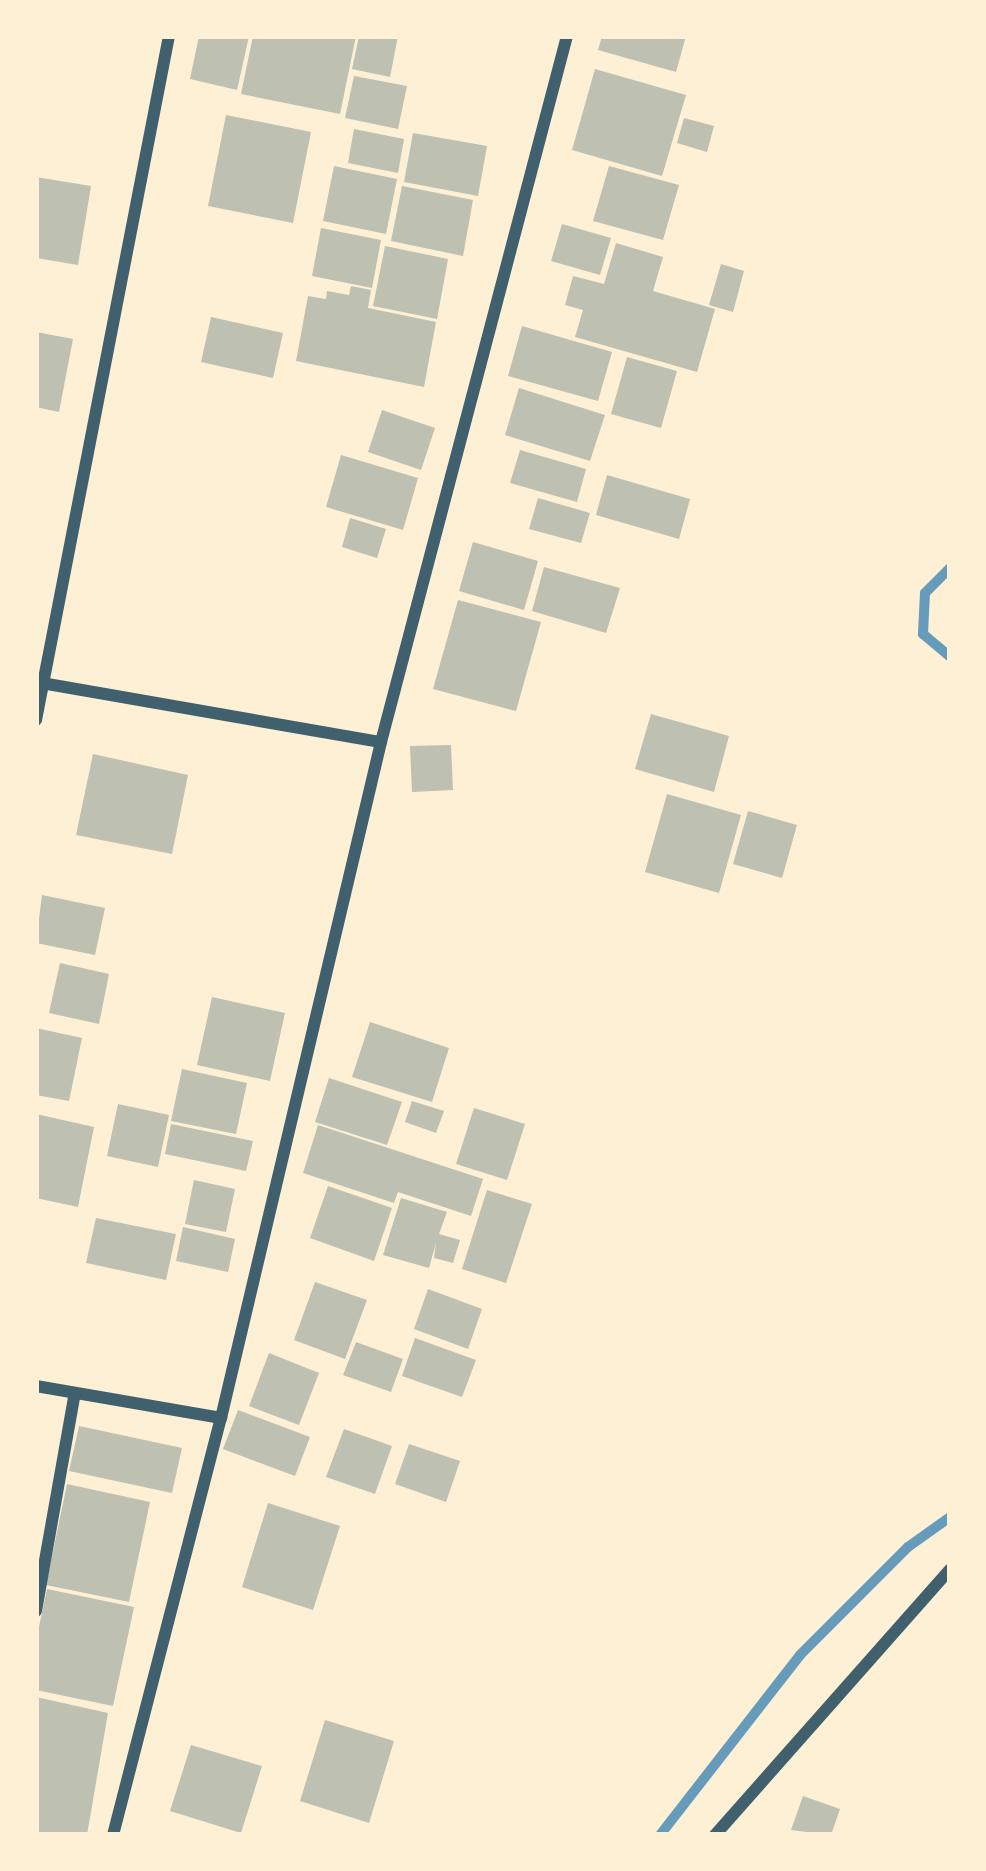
<!DOCTYPE html>
<html>
<head>
<meta charset="utf-8">
<style>
	body { margin:0 }
	#map { position:relative; width:986px; height:1871px; overflow:hidden; background:#fdf0d5; font-family:Inter,sans-serif }
	div>[style] { position:absolute }
	[style*='--x'] { left:calc(var(--x)*1px); top:calc(var(--y)*1px); width:calc(var(--w)*1px); rotate:calc(var(--a)*1deg) }
	.stream>* { height:10px; margin:-5px; padding:0 5px; transform-origin:5px; border-radius:5px; background:#669bbc }
	.building>* { inset:0; background:#bec0b2 }
	.minor>* { height:12px; margin:-6px; padding:0 6px; transform-origin:6px; border-radius:6px; background:#3f606c }
	span { translate:-50% -50%; white-space:nowrap; text-align:center; line-height:1.15; -webkit-text-stroke:10px #fdf0d5; paint-order:stroke }
	.frame { position:absolute; inset:0; border:39px solid #fdf0d5; pointer-events:none }
</style>
</head>
<body>
<div id="map">
	<div class="stream">
		<i style="--x:950;--y:568;--w:35;--a:135"></i>
		<i style="--x:925;--y:593;--w:41;--a:92.8"></i>
		<i style="--x:923;--y:634;--w:35;--a:40"></i>
		<i style="--x:660;--y:1835;--w:228;--a:-52.1"></i>
		<i style="--x:800;--y:1655;--w:153;--a:-45"></i>
		<i style="--x:908;--y:1547;--w:52;--a:-35.5"></i>
	</div>
	<div class="building">
		<i style="clip-path:polygon(199px 36px,249px 36px,237px 90px,190px 79px)"></i>
		<i style="clip-path:polygon(253px 36px,356px 36px,340px 114px,241px 94px)"></i>
		<i style="clip-path:polygon(359px 36px,398px 36px,390px 77px,352px 69px)"></i>
		<i style="clip-path:polygon(602px 36px,686px 36px,676px 72px,598px 50px)"></i>
		<i style="clip-path:polygon(595px 69px,686px 95px,662px 176px,572px 150px)"></i>
		<i style="clip-path:polygon(354px 76px,407px 86px,398px 129px,345px 118px)"></i>
		<i style="clip-path:polygon(226px 115px,311px 132px,293px 223px,208px 206px)"></i>
		<i style="clip-path:polygon(684px 118px,714px 126px,707px 152px,677px 143px)"></i>
		<i style="clip-path:polygon(354px 129px,404px 139px,398px 173px,348px 163px)"></i>
		<i style="clip-path:polygon(413px 133px,487px 146px,478px 196px,404px 182px)"></i>
		<i style="clip-path:polygon(334px 166px,397px 179px,386px 234px,323px 221px)"></i>
		<i style="clip-path:polygon(609px 166px,679px 185px,663px 240px,593px 221px)"></i>
		<i style="clip-path:polygon(36px 177px,91px 186px,78px 265px,36px 258px)"></i>
		<i style="clip-path:polygon(402px 186px,473px 200px,463px 256px,391px 241px)"></i>
		<i style="clip-path:polygon(562px 224px,611px 238px,600px 275px,551px 261px)"></i>
		<i style="clip-path:polygon(321px 228px,381px 240px,372px 288px,312px 276px)"></i>
		<i style="clip-path:polygon(616px 243px,663px 257px,653px 291px,715px 309px,697px 372px,575px 337px,583px 310px,565px 305px,573px 276px,604px 284px)"></i>
		<i style="clip-path:polygon(385px 246px,448px 259px,437px 319px,373px 306px)"></i>
		<i style="clip-path:polygon(721px 264px,744px 271px,733px 312px,709px 305px)"></i>
		<i style="clip-path:polygon(351px 286px,371px 290px,368px 308px,436px 322px,424px 387px,296px 361px,308px 296px,326px 299px,327px 291px,349px 295px)"></i>
		<i style="clip-path:polygon(211px 317px,283px 333px,273px 378px,201px 362px)"></i>
		<i style="clip-path:polygon(522px 326px,612px 352px,598px 401px,508px 376px)"></i>
		<i style="clip-path:polygon(36px 332px,73px 339px,59px 412px,36px 407px)"></i>
		<i style="clip-path:polygon(627px 357px,677px 371px,661px 428px,611px 414px)"></i>
		<i style="clip-path:polygon(519px 388px,605px 415px,590px 461px,505px 435px)"></i>
		<i style="clip-path:polygon(382px 410px,435px 428px,421px 470px,368px 452px)"></i>
		<i style="clip-path:polygon(520px 450px,586px 469px,577px 502px,510px 483px)"></i>
		<i style="clip-path:polygon(341px 455px,418px 478px,403px 530px,326px 507px)"></i>
		<i style="clip-path:polygon(607px 475px,690px 499px,679px 539px,596px 515px)"></i>
		<i style="clip-path:polygon(538px 498px,590px 513px,581px 543px,529px 529px)"></i>
		<i style="clip-path:polygon(350px 518px,386px 529px,377px 558px,342px 547px)"></i>
		<i style="clip-path:polygon(473px 542px,538px 561px,524px 610px,459px 591px)"></i>
		<i style="clip-path:polygon(544px 567px,620px 588px,606px 633px,532px 611px)"></i>
		<i style="clip-path:polygon(458px 600px,541px 622px,516px 711px,433px 689px)"></i>
		<i style="clip-path:polygon(651px 714px,729px 736px,714px 792px,635px 769px)"></i>
		<i style="clip-path:polygon(451px 745px,453px 790px,412px 792px,410px 746px)"></i>
		<i style="clip-path:polygon(93px 754px,188px 775px,172px 854px,76px 835px)"></i>
		<i style="clip-path:polygon(667px 794px,741px 815px,719px 893px,645px 872px)"></i>
		<i style="clip-path:polygon(748px 811px,797px 825px,782px 878px,733px 864px)"></i>
		<i style="clip-path:polygon(42px 895px,105px 908px,95px 955px,36px 943px)"></i>
		<i style="clip-path:polygon(60px 963px,109px 974px,99px 1024px,49px 1013px)"></i>
		<i style="clip-path:polygon(212px 997px,285px 1013px,270px 1081px,197px 1065px)"></i>
		<i style="clip-path:polygon(370px 1022px,449px 1048px,432px 1102px,352px 1077px)"></i>
		<i style="clip-path:polygon(36px 1028px,82px 1038px,69px 1101px,36px 1095px)"></i>
		<i style="clip-path:polygon(182px 1069px,247px 1083px,236px 1134px,171px 1121px)"></i>
		<i style="clip-path:polygon(329px 1078px,402px 1102px,387px 1145px,315px 1122px)"></i>
		<i style="clip-path:polygon(412px 1101px,444px 1111px,436px 1133px,405px 1122px)"></i>
		<i style="clip-path:polygon(118px 1104px,169px 1115px,158px 1167px,107px 1156px)"></i>
		<i style="clip-path:polygon(474px 1108px,525px 1124px,507px 1180px,456px 1164px)"></i>
		<i style="clip-path:polygon(36px 1114px,94px 1127px,78px 1207px,36px 1198px)"></i>
		<i style="clip-path:polygon(171px 1124px,253px 1141px,246px 1171px,165px 1154px)"></i>
		<i style="clip-path:polygon(318px 1125px,483px 1179px,471px 1216px,398px 1192px,394px 1203px,303px 1173px)"></i>
		<i style="clip-path:polygon(194px 1180px,235px 1189px,226px 1232px,185px 1224px)"></i>
		<i style="clip-path:polygon(328px 1186px,392px 1208px,374px 1261px,310px 1238px)"></i>
		<i style="clip-path:polygon(487px 1190px,532px 1204px,506px 1283px,462px 1269px)"></i>
		<i style="clip-path:polygon(401px 1198px,447px 1212px,439px 1234px,460px 1240px,453px 1263px,434px 1258px,436px 1243px,429px 1268px,383px 1255px)"></i>
		<i style="clip-path:polygon(96px 1218px,176px 1234px,166px 1280px,86px 1263px)"></i>
		<i style="clip-path:polygon(183px 1227px,235px 1239px,228px 1272px,176px 1261px)"></i>
		<i style="clip-path:polygon(315px 1282px,367px 1300px,345px 1359px,294px 1340px)"></i>
		<i style="clip-path:polygon(428px 1289px,482px 1309px,468px 1349px,414px 1329px)"></i>
		<i style="clip-path:polygon(415px 1338px,476px 1360px,462px 1397px,402px 1376px)"></i>
		<i style="clip-path:polygon(356px 1342px,403px 1359px,391px 1392px,343px 1375px)"></i>
		<i style="clip-path:polygon(269px 1353px,319px 1373px,299px 1425px,249px 1406px)"></i>
		<i style="clip-path:polygon(238px 1410px,310px 1437px,295px 1476px,223px 1449px)"></i>
		<i style="clip-path:polygon(79px 1426px,182px 1448px,172px 1493px,69px 1471px)"></i>
		<i style="clip-path:polygon(344px 1429px,392px 1446px,375px 1494px,326px 1477px)"></i>
		<i style="clip-path:polygon(409px 1444px,460px 1461px,446px 1502px,395px 1484px)"></i>
		<i style="clip-path:polygon(67px 1484px,150px 1502px,129px 1602px,46px 1585px)"></i>
		<i style="clip-path:polygon(268px 1503px,340px 1526px,313px 1610px,242px 1587px)"></i>
		<i style="clip-path:polygon(47px 1589px,134px 1607px,113px 1706px,36px 1690px,36px 1641px)"></i>
		<i style="clip-path:polygon(36px 1697px,108px 1713px,87px 1835px,36px 1835px)"></i>
		<i style="clip-path:polygon(325px 1720px,394px 1741px,369px 1823px,300px 1801px)"></i>
		<i style="clip-path:polygon(191px 1745px,262px 1766px,241px 1833px,170px 1811px)"></i>
		<i style="clip-path:polygon(803px 1796px,840px 1809px,831px 1835px,791px 1830px)"></i>
	</div>
	<div class="minor">
		<i style="--x:36;--y:682;--w:350;--a:9.9"></i>
		<i style="--x:36;--y:720;--w:697;--a:-79"></i>
		<i style="--x:36;--y:1386;--w:188;--a:9.8"></i>
		<i style="--x:36;--y:1611;--w:221;--a:-79.9"></i>
		<i style="--x:113;--y:1835;--w:431;--a:-75.5"></i>
		<i style="--x:221;--y:1418;--w:695;--a:-76.68"></i>
		<i style="--x:381;--y:742;--w:730;--a:-75.24"></i>
		<i style="--x:715;--y:1835;--w:355;--a:-48.5"></i>
	</div>
	<div class="frame"></div>
</div>
</body>
</html>
